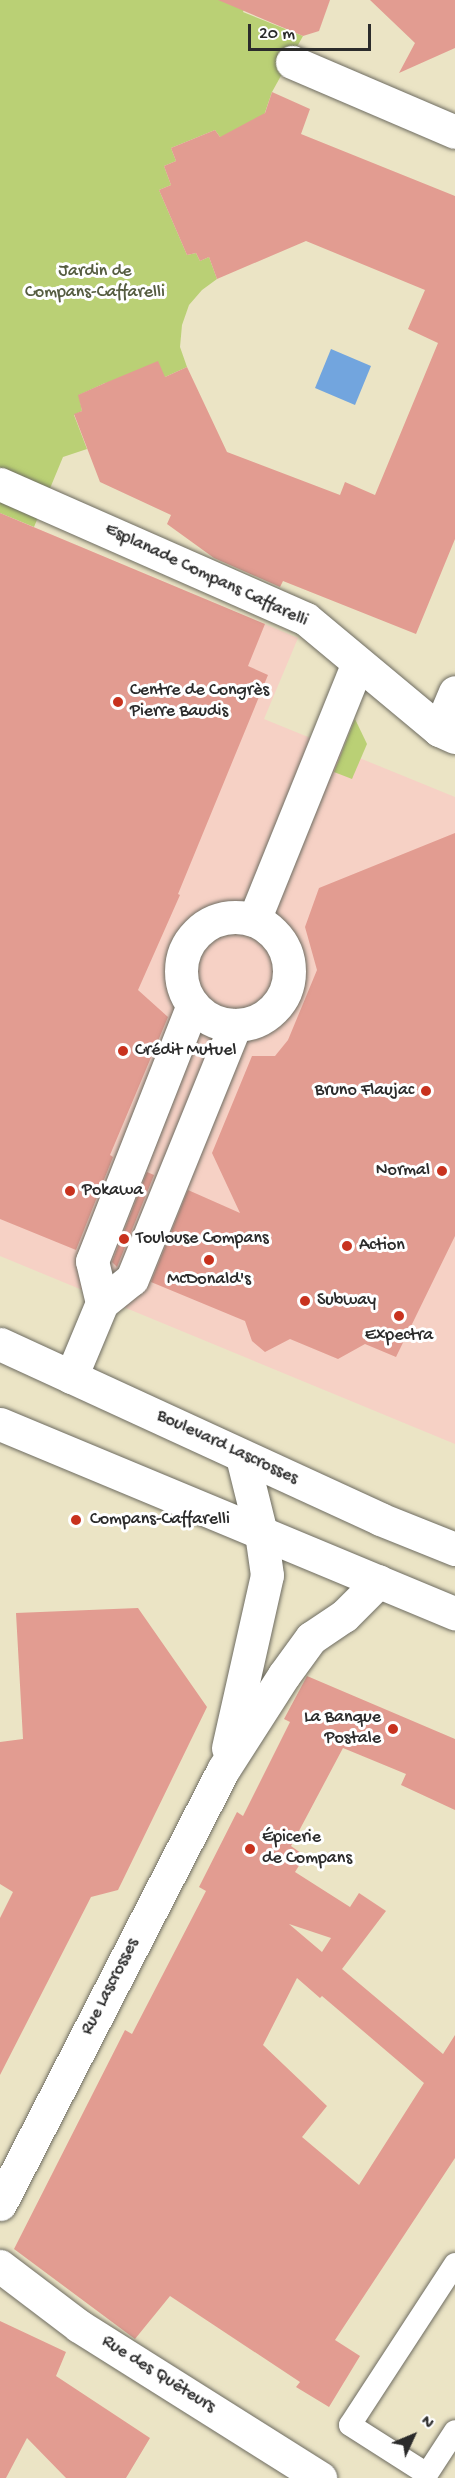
<!DOCTYPE html>
<html>
<head>
<meta charset="utf-8">
<style>
	body { margin:0 }
	#map { position:relative; width:455px; height:2478px; overflow:hidden; background:#ebe4c5; font-family:"Gochi Hand",sans-serif }
	div>[style] { position:absolute }
	[style*='--x'] { left:calc(var(--x)*1px); top:calc(var(--y)*1px); width:calc(var(--w)*1px); rotate:calc(var(--a)*1deg) }
	.built>* { inset:0; background:#f6d1c5 }
	.green>* { inset:0; background:#bad075 }
	.water>* { inset:0; background:#72a5de }
	.building>* { inset:0; background:#e29c91 }
	.roads { filter:drop-shadow(0 0 2px #6e6c61) drop-shadow(0 0 2px #6e6c61) }
	.lane>* { height:22px; margin:-11px; padding:0 11px; transform-origin:11px; border-radius:11px; background:#fff }
	.street>* { height:33px; margin:-16.5px; padding:0 16.5px; transform-origin:16.5px; border-radius:16.5px; background:#fff }
	.street>.ring { margin:-16.5px; padding:0; box-sizing:content-box; background:none; border:33px solid #fff; border-radius:50% }
	.primary>* { height:33px; margin:-16.5px; padding:0 16.5px; transform-origin:16.5px; border-radius:16.5px; background:#fff }
	.dots>* { width:16px; height:16px; translate:-50% -50%; box-sizing:border-box; border:3px solid #fff; border-radius:50% }
	span { translate:-50% -50%; white-space:nowrap; text-align:center; line-height:1.15; -webkit-text-stroke:6px #fff; paint-order:stroke }
	.park-label { font-size:18px; color:#565d41 }
	.street-label { font-size:18px; color:#2b2b2b }
	.poi-label { font-size:18px; color:#2b2b2b }
	.left { translate:0 -50%; text-align:left }
	.right { translate:-100% -50%; text-align:right }
	.north { position:absolute; left:383px; top:2406px; width:60px; height:60px; -webkit-text-stroke:4px #fff; paint-order:stroke; rotate:46deg; font-size:16px; font-weight:700; line-height:24px; text-align:center; color:#2b2b2b }
	.north::after { content:''; display:block; margin:auto; width:21px; height:27px; background:#2b2b2b; clip-path:polygon(50% 0,100% 100%,50% 72%,0 100%) }
	.scale { position:absolute; left:248px; top:24px; width:123px; height:27px; box-sizing:border-box; border:3px solid #2b2b2b; border-top:0; padding-left:8px; font-size:18px; line-height:21px; white-space:nowrap; color:#2b2b2b; -webkit-text-stroke:4px #fff; paint-order:stroke }
</style>
</head>
<body>
<div id="map">
	<div class="built">
		<i style="clip-path:polygon(0 513px,298px 638px,264px 719px,455px 797px,455px 1444px,0 1256px)"></i>
	</div>
	<div class="green">
		<i style="clip-path:polygon(0 0,248px 0,243px 12px,303px 36px,272px 92px,258px 133px,220px 137px,215px 130px,171px 148px,176px 161px,164px 166px,171px 185px,159px 190px,187px 255px,196px 253px,200px 261px,209px 257px,217px 279px,202px 290px,189px 305px,182px 325px,180px 347px,187px 367px,165px 377px,105px 383px,79px 395px,82px 411px,74px 415px,87px 449px,63px 457px,34px 527px,0 513px)"></i>
		<i style="clip-path:polygon(355px 719px,367px 744px,352px 779px,334px 772px)"></i>
	</div>
	<div class="water">
		<i style="clip-path:polygon(331px 349px,371px 366px,355px 405px,315px 388px)"></i>
	</div>
	<div class="building">
		<i style="clip-path:polygon(218px 0,330px 0,319px 31px,303px 36px)"></i>
		<i style="clip-path:polygon(370px 0,455px 0,455px 48px,399px 73px,415px 43px)"></i>
		<i style="clip-path:polygon(272px 92px,310px 109px,301px 134px,455px 196px,455px 539px,416px 634px,283px 581px,280px 587px,214px 558px,167px 524px,171px 515px,100px 482px,74px 414px,82px 411px,78px 395px,105px 383px,158px 361px,165px 377px,187px 367px,227px 452px,340px 495px,345px 482px,375px 495px,438px 343px,408px 329px,425px 290px,306px 241px,217px 279px,209px 257px,200px 261px,196px 253px,187px 255px,159px 190px,171px 185px,164px 166px,176px 161px,171px 148px,215px 130px,220px 137px,265px 113px)"></i>
		<i style="clip-path:polygon(0 513px,265px 624px,248px 666px,268px 675px,178px 894px,180px 895px,138px 990px,168px 1017px,110px 1155px,113px 1157px,76px 1250px,0 1219px)"></i>
		<i style="clip-path:polygon(455px 833px,455px 1236px,396px 1357px,365px 1344px,338px 1359px,290px 1339px,265px 1352px,252px 1341px,245px 1321px,151px 1282px,188px 1190px,240px 1213px,212px 1153px,252px 1056px,275px 1056px,288px 1040px,317px 970px,305px 927px,319px 888px)"></i>
		<i style="clip-path:polygon(147px 1172px,154px 1175px,117px 1267px,112px 1262px)"></i>
		<i style="clip-path:polygon(138px 1608px,207px 1707px,118px 1890px,91px 1897px,0 2075px,0 1918px,13px 1892px,0 1884px,0 1742px,23px 1739px,16px 1613px)"></i>
		<i style="clip-path:polygon(evenodd,307px 1676px,455px 1739px,455px 1810px,401px 1785px,406px 1774px,343px 1748px,291px 1846px,305px 1856px,295px 1872px,350px 1907px,359px 1893px,386px 1911px,342px 1969px,443px 2054px,455px 2035px,455px 2158px,335px 2340px,360px 2356px,329px 2407px,296px 2387px,300px 2382px,170px 2296px,135px 2339px,14px 2249px,125px 2030px,132px 2034px,206px 1891px,199px 1887px,237px 1812px,243px 1816px,290px 1722px,284px 1719px,307px 1676px,289px 1924px,331px 1938px,322px 1952px,289px 1924px,307px 1676px,297px 1978px,320px 1998px,322px 1996px,424px 2083px,359px 2185px,302px 2137px,327px 2106px,263px 2045px,297px 1978px)"></i>
		<i style="clip-path:polygon(0 2321px,66px 2352px,56px 2376px,150px 2438px,126px 2478px,66px 2478px,27px 2438px,6px 2478px,0 2478px)"></i>
	</div>
	<div class="roads">
		<div class="lane">
			<i style="--x:455;--y:2264;--w:192;--a:123.1"></i>
			<i style="--x:350;--y:2425;--w:91;--a:32.5"></i>
			<i style="--x:427;--y:2474;--w:51;--a:-56.9"></i>
		</div>
		<div class="street">
			<i style="--x:292;--y:62;--w:177;--a:23.2"></i>
			<i style="--x:0;--y:484;--w:334;--a:23.8"></i>
			<i style="--x:306;--y:619;--w:173;--a:39.8"></i>
			<i style="--x:439;--y:730;--w:17;--a:24"></i>
			<i style="--x:439;--y:730;--w:41;--a:-67.2"></i>
			<i class="ring" style="left:181px;top:917px;width:75px;height:75px"></i>
			<i style="--x:254;--y:920;--w:277;--a:-68"></i>
			<i style="--x:102;--y:1303;--w:43;--a:-103.4"></i>
			<i style="--x:92;--y:1261;--w:275;--a:-68.5"></i>
			<i style="--x:71;--y:1377;--w:80;--a:-67.3"></i>
			<i style="--x:102;--y:1303;--w:38;--a:-39"></i>
			<i style="--x:132;--y:1279;--w:274;--a:-67.9"></i>
			<i style="--x:228;--y:1748;--w:177;--a:-77.3"></i>
			<i style="--x:267;--y:1575;--w:42;--a:-98.1"></i>
			<i style="--x:261;--y:1533;--w:78;--a:-104"></i>
			<i style="--x:0;--y:2204;--w:488;--a:-62.8"></i>
			<i style="--x:223;--y:1770;--w:113;--a:-57.3"></i>
			<i style="--x:284;--y:1675;--w:46;--a:-53.9"></i>
			<i style="--x:311;--y:1638;--w:40;--a:-34"></i>
			<i style="--x:344;--y:1616;--w:49;--a:-45"></i>
			<i style="--x:0;--y:2266;--w:99;--a:37.2"></i>
			<i style="--x:79;--y:2326;--w:285;--a:32.2"></i>
		</div>
		<div class="primary">
			<i style="--x:0;--y:1344;--w:418;--a:24.7"></i>
			<i style="--x:380;--y:1519;--w:81;--a:21.8"></i>
			<i style="--x:0;--y:1424;--w:493;--a:22.6"></i>
		</div>
	</div>
	<div class="dots">
		<i style="left:118px;top:702px;background:#c8321e"></i>
		<i style="left:123px;top:1051px;background:#c8321e"></i>
		<i style="left:426px;top:1091px;background:#c8321e"></i>
		<i style="left:442px;top:1171px;background:#c8321e"></i>
		<i style="left:70px;top:1191px;background:#c8321e"></i>
		<i style="left:124px;top:1239px;background:#c8321e"></i>
		<i style="left:347px;top:1246px;background:#c8321e"></i>
		<i style="left:209px;top:1260px;background:#c8321e"></i>
		<i style="left:305px;top:1301px;background:#c8321e"></i>
		<i style="left:399px;top:1316px;background:#c8321e"></i>
		<i style="left:76px;top:1520px;background:#c8321e"></i>
		<i style="left:393px;top:1729px;background:#c8321e"></i>
		<i style="left:250px;top:1849px;background:#c8321e"></i>
	</div>
	<div class="park-label">
		<span style="left:95px;top:283px">Jardin de<br>Compans-Caffarelli</span>
	</div>
	<div class="street-label">
		<span style="left:206px;top:576px;rotate:25deg">Esplanade Compans Caffarelli</span>
		<span style="left:227px;top:1448px;rotate:25deg">Boulevard Lascrosses</span>
		<span style="left:111px;top:1987px;rotate:-63deg">Rue Lascrosses</span>
		<span style="left:158px;top:2375px;rotate:32deg">Rue des Quêteurs</span>
	</div>
	<div class="poi-label">
		<span class="left" style="left:130px;top:702px">Centre de Congrès<br>Pierre Baudis</span>
		<span class="left" style="left:135px;top:1051px">Crédit Mutuel</span>
		<span class="right" style="left:414px;top:1091px">Bruno Flaujac</span>
		<span class="right" style="left:430px;top:1171px">Normal</span>
		<span class="left" style="left:82px;top:1191px">Pokawa</span>
		<span class="left" style="left:136px;top:1239px">Toulouse Compans</span>
		<span class="left" style="left:359px;top:1246px">Action</span>
		<span style="left:209px;top:1280px">McDonald's</span>
		<span class="left" style="left:317px;top:1301px">Subway</span>
		<span style="left:399px;top:1336px">Expectra</span>
		<span class="left" style="left:90px;top:1520px">Compans-Caffarelli</span>
		<span class="right" style="left:381px;top:1729px">La Banque<br>Postale</span>
		<span class="left" style="left:262px;top:1849px">Épicerie<br>de Compans</span>
	</div>
	<div class="north">N</div>
	<div class="scale">20 m</div>
</div>
</body>
</html>
